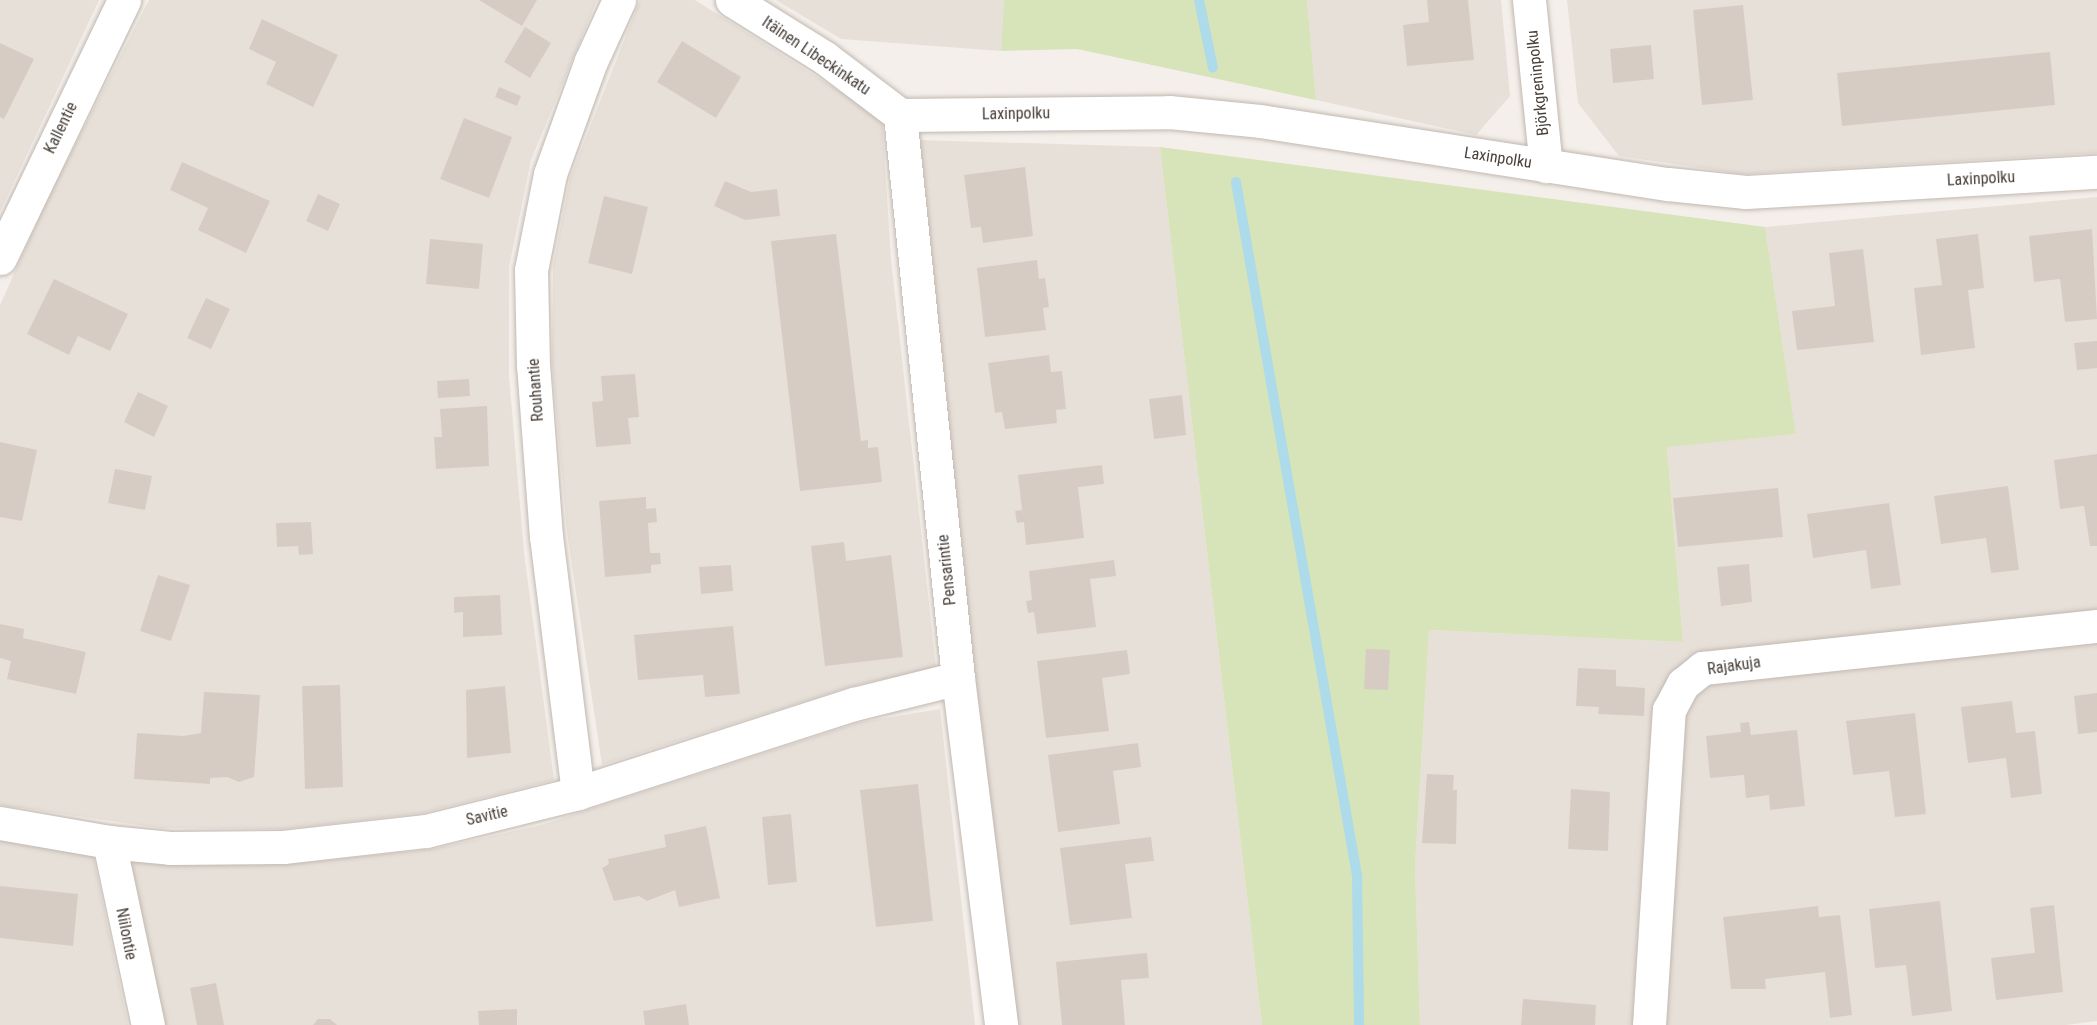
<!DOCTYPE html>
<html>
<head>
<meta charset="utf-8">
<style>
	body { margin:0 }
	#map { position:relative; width:2097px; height:1025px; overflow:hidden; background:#f4efea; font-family:"Roboto Condensed",sans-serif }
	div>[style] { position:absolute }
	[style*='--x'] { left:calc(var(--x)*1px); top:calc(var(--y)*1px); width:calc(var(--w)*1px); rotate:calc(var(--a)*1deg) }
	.residential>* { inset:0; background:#e7e0d9 }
	.green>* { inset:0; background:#d7e3b8 }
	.stream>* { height:10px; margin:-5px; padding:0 5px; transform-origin:5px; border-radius:5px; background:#addbea }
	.building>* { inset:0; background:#d7ccc4 }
	.roads { filter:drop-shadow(0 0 2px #c1b8b1) drop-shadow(0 0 2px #c1b8b1) }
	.street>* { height:33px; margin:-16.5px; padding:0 16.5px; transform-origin:16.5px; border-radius:16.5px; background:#fff }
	span { translate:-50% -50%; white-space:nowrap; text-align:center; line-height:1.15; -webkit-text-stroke:6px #fff; paint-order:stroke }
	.street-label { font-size:16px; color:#473f39 }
</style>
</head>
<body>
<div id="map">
	<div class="residential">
		<i style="clip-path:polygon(0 0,99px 0,0 212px)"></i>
		<i style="clip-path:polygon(149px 0,597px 0,531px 160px,509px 267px,509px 376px,524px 552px,554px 780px,422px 813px,284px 829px,160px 828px,0 805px,0 305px,47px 200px)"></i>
		<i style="clip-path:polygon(640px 0,695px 0,882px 118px,891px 259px,936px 667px,849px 687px,602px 765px,567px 532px,552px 363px,553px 266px,570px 178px)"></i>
		<i style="clip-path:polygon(776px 0,1004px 0,1001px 51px,841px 39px)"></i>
		<i style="clip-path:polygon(1307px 0,1501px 0,1510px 96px,1476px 135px,1316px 100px)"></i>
		<i style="clip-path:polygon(1567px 0,2097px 0,2097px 153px,1742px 174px,1619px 156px,1578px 103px)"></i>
		<i style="clip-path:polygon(919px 140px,1160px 147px,1262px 1025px,1017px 1025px,990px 850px)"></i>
		<i style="clip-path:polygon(2097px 197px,2097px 1021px,2066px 1025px,1420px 1025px,1415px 867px,1429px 630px,1683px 642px,1667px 446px,1796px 434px,1765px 227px)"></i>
		<i style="clip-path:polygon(940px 709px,975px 1025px,165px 1025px,130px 862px,288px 864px,433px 849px,541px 825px,861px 722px)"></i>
		<i style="clip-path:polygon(0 841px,93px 855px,128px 1025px,0 1025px)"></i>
	</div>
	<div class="green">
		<i style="clip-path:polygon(1004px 0,1307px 0,1316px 100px,1077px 49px,1001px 51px)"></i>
		<i style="clip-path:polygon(1160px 147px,1765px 227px,1796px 434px,1667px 447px,1683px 642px,1429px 630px,1415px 867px,1420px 1025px,1262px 1025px)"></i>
	</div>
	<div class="stream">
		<i style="--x:1199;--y:0;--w:69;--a:78.4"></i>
		<i style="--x:1236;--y:182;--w:703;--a:80.1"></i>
		<i style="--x:1357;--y:875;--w:150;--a:89.2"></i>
	</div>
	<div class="building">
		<i style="clip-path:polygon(479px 0,537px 0,522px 26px)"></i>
		<i style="clip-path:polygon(1427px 0,1468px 0,1474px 60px,1407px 66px,1403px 25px,1429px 22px)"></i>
		<i style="clip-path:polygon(1743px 5px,1753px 100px,1702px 105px,1693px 10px)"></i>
		<i style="clip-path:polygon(262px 19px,338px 55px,313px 107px,266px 84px,276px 62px,249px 49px)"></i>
		<i style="clip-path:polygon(525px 27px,551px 43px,530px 78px,504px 62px)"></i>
		<i style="clip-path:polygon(682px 41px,741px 77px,716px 118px,657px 82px)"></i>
		<i style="clip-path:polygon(0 43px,34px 59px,4px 119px,0 117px)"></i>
		<i style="clip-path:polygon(1651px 45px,1654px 79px,1613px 83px,1610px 49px)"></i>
		<i style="clip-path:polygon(2050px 52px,2055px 105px,1842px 126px,1837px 73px)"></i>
		<i style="clip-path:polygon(499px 87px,521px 96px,517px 106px,495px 97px)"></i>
		<i style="clip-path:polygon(464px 118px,512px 137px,489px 198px,440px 179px)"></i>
		<i style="clip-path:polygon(182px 162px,270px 201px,246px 253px,198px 230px,208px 208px,170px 190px)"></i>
		<i style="clip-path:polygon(1025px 167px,1033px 236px,983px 243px,981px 227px,971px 228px,964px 175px)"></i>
		<i style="clip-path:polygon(725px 181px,751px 192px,777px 189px,780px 216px,745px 220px,714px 206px)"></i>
		<i style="clip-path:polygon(318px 194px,340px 204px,328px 231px,306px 221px)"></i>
		<i style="clip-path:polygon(604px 196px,648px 207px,632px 274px,588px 263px)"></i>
		<i style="clip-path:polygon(2092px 229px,2097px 319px,2065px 322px,2060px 279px,2034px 282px,2029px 236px)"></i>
		<i style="clip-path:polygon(836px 234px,861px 441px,868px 440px,868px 448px,878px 447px,882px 482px,800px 491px,771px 241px)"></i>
		<i style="clip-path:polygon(1978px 234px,1984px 288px,1968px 290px,1975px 348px,1921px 355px,1914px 288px,1942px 285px,1936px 239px)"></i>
		<i style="clip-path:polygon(430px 239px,483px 244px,479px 289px,426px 284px)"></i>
		<i style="clip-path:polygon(1863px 249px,1874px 342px,1797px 350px,1792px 311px,1835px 306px,1829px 253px)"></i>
		<i style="clip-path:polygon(1037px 260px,1039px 279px,1045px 278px,1049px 307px,1043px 308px,1046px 330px,985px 337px,977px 268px)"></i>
		<i style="clip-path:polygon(54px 279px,128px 314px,110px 351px,78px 336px,69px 355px,27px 334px)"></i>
		<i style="clip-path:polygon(206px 298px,230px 309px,211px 349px,187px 338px)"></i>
		<i style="clip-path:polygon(2097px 341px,2097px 368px,2077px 370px,2074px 343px)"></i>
		<i style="clip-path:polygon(1049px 355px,1051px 372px,1062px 371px,1066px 409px,1056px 410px,1057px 423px,1005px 429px,1002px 412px,995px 413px,988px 363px)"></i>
		<i style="clip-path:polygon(635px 374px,639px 417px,628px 418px,631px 444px,596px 447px,592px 402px,603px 401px,601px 376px)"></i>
		<i style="clip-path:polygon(469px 379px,470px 396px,438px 398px,437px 381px)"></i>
		<i style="clip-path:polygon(138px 392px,168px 406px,154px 437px,124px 422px)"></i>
		<i style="clip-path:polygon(1182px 395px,1186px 435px,1154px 439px,1149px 399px)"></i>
		<i style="clip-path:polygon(487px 406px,489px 466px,436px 469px,434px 437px,442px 437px,440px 409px)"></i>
		<i style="clip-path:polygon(0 442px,37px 450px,22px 521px,0 517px)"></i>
		<i style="clip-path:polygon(2097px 454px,2097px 546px,2090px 546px,2084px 506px,2060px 509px,2054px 460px)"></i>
		<i style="clip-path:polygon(1102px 465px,1104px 484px,1078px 487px,1084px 538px,1026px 545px,1024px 522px,1017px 523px,1015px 511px,1022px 510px,1018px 475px)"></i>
		<i style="clip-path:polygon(115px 469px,152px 476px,145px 510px,108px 503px)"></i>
		<i style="clip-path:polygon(2008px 486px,2019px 570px,1991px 573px,1986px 538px,1941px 544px,1934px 496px)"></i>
		<i style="clip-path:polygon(1778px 488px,1783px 537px,1678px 547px,1673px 498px)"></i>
		<i style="clip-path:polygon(646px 497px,646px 509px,656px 508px,657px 522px,648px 523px,650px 553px,660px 553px,661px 564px,651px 565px,651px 573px,605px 577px,599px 501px)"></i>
		<i style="clip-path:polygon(1889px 503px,1901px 585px,1871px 589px,1866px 550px,1813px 558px,1807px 514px)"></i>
		<i style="clip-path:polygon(311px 522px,313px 554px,299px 555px,298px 546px,277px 547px,276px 523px)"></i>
		<i style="clip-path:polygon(844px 542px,846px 561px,891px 555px,903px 657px,825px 666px,811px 546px)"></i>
		<i style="clip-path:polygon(1114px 560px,1116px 576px,1090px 579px,1096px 627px,1037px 634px,1034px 612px,1028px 613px,1026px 601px,1032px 600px,1029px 571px)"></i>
		<i style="clip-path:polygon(1749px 564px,1752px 602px,1721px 606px,1717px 567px)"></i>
		<i style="clip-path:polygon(731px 565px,733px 591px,701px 594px,699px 567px)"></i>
		<i style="clip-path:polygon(158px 575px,190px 585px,171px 641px,140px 631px)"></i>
		<i style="clip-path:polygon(500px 595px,502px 635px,463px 637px,463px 612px,454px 613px,454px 597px)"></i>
		<i style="clip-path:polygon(0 624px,24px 629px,23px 638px,86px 652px,76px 694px,7px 679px,11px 661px,0 658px)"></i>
		<i style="clip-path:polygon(733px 626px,740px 694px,705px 697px,703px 675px,638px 680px,634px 635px)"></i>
		<i style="clip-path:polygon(1366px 649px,1390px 650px,1388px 690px,1364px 689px)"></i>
		<i style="clip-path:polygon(1127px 650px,1130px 674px,1102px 678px,1109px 731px,1046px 738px,1037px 661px)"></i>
		<i style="clip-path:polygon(1578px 668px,1616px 670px,1616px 686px,1645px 688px,1644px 716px,1598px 714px,1599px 707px,1576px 706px)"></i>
		<i style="clip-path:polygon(340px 685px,343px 787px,305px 789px,302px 686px)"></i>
		<i style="clip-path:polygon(505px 686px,511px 753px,467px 758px,466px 690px)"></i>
		<i style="clip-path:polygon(204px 692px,260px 695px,254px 777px,239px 782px,227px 777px,210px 778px,210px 784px,134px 779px,137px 733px,183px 736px,201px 733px)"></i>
		<i style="clip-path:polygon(2097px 693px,2097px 732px,2078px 734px,2074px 696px)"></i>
		<i style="clip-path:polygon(2012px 701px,2016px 733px,2035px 731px,2042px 794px,2011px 798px,2006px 758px,1968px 763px,1961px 707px)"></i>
		<i style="clip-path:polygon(1915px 713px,1926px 814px,1895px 817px,1889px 771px,1853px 775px,1846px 721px)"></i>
		<i style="clip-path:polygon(1749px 722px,1751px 735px,1797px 730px,1805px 806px,1770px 810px,1769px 795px,1746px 798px,1744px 775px,1710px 778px,1706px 736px,1741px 732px,1740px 723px)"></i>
		<i style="clip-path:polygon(1138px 743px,1141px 767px,1113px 771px,1120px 824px,1058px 832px,1048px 755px)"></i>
		<i style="clip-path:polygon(1427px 774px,1454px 775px,1453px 790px,1457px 790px,1456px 844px,1422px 843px)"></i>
		<i style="clip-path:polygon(918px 784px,933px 921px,876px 927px,860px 790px)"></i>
		<i style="clip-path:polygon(1571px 789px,1610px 792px,1608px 851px,1568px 849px)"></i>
		<i style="clip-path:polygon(791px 814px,797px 882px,768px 885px,762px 817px)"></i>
		<i style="clip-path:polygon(706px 826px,720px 898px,679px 907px,675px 890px,647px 901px,639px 896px,614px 901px,602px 868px,609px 864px,608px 859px,666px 847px,664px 835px)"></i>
		<i style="clip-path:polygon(1151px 837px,1154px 861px,1125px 864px,1132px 918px,1070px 925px,1060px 848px)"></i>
		<i style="clip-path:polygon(0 886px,78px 894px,73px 946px,0 938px)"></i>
		<i style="clip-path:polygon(1940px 901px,1952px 1011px,1912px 1016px,1906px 965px,1875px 968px,1869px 909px)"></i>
		<i style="clip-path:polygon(2054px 905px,2063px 992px,1996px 1000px,1991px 958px,2035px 953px,2030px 908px)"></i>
		<i style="clip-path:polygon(1818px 906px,1819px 917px,1840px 915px,1852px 1015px,1830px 1018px,1825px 972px,1765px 979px,1766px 989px,1731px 989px,1723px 917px)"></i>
		<i style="clip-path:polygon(1147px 953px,1149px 978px,1121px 980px,1125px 1025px,1062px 1025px,1056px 962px)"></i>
		<i style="clip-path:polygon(216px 983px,224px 1025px,197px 1025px,190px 988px)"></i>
		<i style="clip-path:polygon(1523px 999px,1596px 1005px,1595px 1025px,1521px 1025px)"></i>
		<i style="clip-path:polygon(686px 1004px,689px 1025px,645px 1025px,643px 1011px)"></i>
		<i style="clip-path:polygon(517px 1009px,517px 1025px,479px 1025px,478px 1011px)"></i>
		<i style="clip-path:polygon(318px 1019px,330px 1019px,337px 1025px,313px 1025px)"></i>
	</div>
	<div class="roads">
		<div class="street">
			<i style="--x:732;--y:0;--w:110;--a:31.9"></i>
			<i style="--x:825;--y:58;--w:94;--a:37.2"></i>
			<i style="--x:1529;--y:0;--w:167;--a:84.2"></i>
			<i style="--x:900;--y:115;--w:269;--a:-0.6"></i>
			<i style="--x:1169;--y:112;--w:91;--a:5.6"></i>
			<i style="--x:1260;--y:121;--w:413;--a:8.8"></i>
			<i style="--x:1668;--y:184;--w:78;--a:5.9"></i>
			<i style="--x:1746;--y:192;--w:352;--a:-3.3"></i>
			<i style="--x:900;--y:115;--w:566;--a:84.12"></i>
			<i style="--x:958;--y:678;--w:350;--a:82.9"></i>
			<i style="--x:0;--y:258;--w:286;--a:-64.3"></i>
			<i style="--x:578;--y:793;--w:258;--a:-97.1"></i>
			<i style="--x:546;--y:537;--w:171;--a:-94.3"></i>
			<i style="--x:533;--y:366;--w:96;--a:-91.2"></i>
			<i style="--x:531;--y:270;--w:98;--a:-78.8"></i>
			<i style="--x:550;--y:174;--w:120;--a:-70.1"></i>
			<i style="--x:591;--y:61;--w:67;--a:-65.3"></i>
			<i style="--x:0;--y:823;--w:111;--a:9.9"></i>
			<i style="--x:109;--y:842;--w:61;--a:5.6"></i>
			<i style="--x:170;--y:848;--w:113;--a:-0.5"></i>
			<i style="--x:283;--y:847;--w:144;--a:-6.4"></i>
			<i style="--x:426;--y:831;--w:157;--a:-14"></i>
			<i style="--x:578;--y:793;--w:290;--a:-17.9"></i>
			<i style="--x:854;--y:704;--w:107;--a:-14"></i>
			<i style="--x:109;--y:842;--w:187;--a:78"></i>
			<i style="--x:1649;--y:1025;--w:316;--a:-86.4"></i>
			<i style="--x:1669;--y:710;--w:30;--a:-62"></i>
			<i style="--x:1683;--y:684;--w:26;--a:-39"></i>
			<i style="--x:1703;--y:668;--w:396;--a:-6.1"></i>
		</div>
	</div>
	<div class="street-label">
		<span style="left:816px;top:56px;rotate:34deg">Itäinen Libeckinkatu</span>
		<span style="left:1538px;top:83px;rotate:-96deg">Björkgreninpolku</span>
		<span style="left:1016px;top:114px;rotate:-1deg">Laxinpolku</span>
		<span style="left:61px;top:128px;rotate:-64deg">Kallentie</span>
		<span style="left:1498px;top:158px;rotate:9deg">Laxinpolku</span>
		<span style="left:1981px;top:179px;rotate:-3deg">Laxinpolku</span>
		<span style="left:536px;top:390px;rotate:-94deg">Rouhantie</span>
		<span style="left:947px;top:570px;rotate:-96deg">Pensarintie</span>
		<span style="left:1734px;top:666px;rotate:-8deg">Rajakuja</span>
		<span style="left:487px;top:816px;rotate:-13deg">Savitie</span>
		<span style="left:126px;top:934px;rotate:79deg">Niilontie</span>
	</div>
</div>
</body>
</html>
